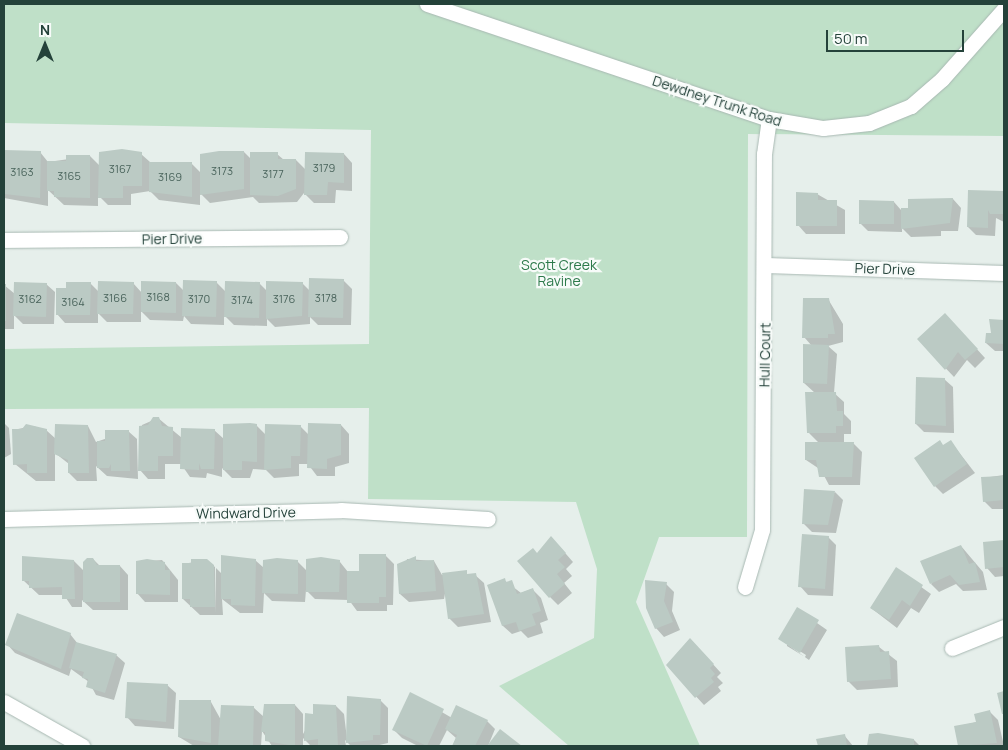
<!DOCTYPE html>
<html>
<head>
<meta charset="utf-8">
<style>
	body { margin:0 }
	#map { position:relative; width:1008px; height:750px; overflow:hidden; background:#e6efeb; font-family:Manrope,sans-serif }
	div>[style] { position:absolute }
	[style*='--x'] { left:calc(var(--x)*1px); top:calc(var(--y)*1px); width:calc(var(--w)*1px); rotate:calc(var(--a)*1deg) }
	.green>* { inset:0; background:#bfe0c8 }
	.shadow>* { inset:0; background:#0003 }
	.building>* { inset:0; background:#bbcac4 }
	.roads { filter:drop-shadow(0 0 1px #a8b8b2) drop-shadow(0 0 1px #a8b8b2) }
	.street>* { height:15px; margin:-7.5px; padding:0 7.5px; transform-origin:7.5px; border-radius:7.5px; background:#fff }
	.secondary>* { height:15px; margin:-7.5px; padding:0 7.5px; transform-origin:7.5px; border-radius:7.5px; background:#fff }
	span { translate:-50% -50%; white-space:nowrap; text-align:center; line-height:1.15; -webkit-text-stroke:4.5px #f7fbf9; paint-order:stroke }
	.number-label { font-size:11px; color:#4a645c }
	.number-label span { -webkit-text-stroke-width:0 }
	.street-label { font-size:14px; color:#24423a }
	.park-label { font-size:14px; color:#2d7a4b }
	.frame { position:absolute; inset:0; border:5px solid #24423a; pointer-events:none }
	.north { position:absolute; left:20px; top:20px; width:50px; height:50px; -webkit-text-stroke:4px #f7fbf9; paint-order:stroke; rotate:0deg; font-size:14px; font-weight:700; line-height:20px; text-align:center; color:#24423a }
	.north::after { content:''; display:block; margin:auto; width:18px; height:22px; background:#24423a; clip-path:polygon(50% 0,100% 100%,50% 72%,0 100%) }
	.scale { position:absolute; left:826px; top:30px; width:138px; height:22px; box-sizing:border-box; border:2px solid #24423a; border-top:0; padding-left:6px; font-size:15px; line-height:18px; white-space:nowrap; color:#24423a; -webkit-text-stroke:4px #f7fbf9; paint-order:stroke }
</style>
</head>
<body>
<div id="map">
	<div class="green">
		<i style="clip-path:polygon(4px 4px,1004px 4px,1004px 136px,748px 134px,747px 537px,659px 537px,636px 602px,700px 746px,569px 746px,499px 686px,594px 638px,597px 569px,576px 502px,368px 499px,369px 408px,4px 409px,4px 349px,369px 344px,371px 130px,4px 123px)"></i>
	</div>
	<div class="shadow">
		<i style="clip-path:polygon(4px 152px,40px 152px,48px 162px,90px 156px,100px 166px,141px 154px,150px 162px,191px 163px,202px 174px,244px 152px,252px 160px,277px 154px,284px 160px,296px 160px,306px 170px,344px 154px,352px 163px,352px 191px,336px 190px,335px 203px,314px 203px,304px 193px,297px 202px,259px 203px,253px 197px,210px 203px,200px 193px,200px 205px,159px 200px,150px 191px,131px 194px,131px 205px,108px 205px,98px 195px,98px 206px,64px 205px,48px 190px,48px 206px,4px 198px)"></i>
		<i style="clip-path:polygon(969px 191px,1004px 192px,1004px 222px,996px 218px,995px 236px,976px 235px,968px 227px)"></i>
		<i style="clip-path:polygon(817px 194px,845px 210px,845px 234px,806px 234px,798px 225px)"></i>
		<i style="clip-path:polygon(953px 199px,961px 208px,958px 231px,941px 231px,941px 236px,911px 237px,902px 228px,902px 232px,868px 231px,860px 223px,894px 202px,901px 210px,910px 210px)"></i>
		<i style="clip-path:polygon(344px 281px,352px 289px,351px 325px,318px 325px,310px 317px,310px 324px,275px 327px,267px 319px,267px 326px,234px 325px,224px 315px,224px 325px,191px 324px,184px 316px,183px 321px,150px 320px,141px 311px,141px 322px,107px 322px,98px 313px,98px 323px,65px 323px,57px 314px,67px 289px,90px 283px,99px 292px,133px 283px,142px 293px,176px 283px,184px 291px,216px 282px,226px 292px,259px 283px,267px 291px,302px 283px,310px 291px)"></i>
		<i style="clip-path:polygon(46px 284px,55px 292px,54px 324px,23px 324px,14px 315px,14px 329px,4px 329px,4px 285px,15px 294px)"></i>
		<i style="clip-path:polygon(828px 299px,843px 324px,843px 342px,828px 346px,837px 354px,834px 393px,844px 402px,844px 414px,851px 421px,851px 434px,844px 434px,844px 444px,854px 444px,862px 452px,860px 485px,829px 485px,821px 470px,806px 460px,819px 443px,809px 433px,815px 393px,804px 383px,812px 346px,804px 337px)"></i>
		<i style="clip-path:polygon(991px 320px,1004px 321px,1004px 351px,995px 351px,986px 343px,992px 335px)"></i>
		<i style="clip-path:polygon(953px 323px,985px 358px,975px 368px,967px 360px,954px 377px,918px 339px)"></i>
		<i style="clip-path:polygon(944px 379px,953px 387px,954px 433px,924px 432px,916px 424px)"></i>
		<i style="clip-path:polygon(158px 418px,182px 438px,214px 430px,224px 439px,257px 426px,266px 435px,300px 426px,309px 435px,341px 425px,349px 434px,349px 463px,335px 467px,335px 476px,317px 476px,308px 464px,299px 464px,299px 476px,274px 478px,266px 470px,253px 469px,250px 478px,232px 478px,222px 468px,222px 477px,207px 473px,206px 478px,190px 477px,181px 464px,165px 464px,165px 479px,148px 479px,140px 470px,142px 425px)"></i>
		<i style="clip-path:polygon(4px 423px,9px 428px,11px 454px,4px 458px)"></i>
		<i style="clip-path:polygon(33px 426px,46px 430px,56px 439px,88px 426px,96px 442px,128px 431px,137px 439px,138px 479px,107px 476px,96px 466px,97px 481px,77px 481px,69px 473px,69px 464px,55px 453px,55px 481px,36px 481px,15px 464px,13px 430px)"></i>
		<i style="clip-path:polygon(951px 442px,975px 473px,943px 494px,935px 486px,944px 446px)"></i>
		<i style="clip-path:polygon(1004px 475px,1004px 509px,992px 509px,984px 501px,983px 478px)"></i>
		<i style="clip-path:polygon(835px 492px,843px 500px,836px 533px,812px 532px,804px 524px)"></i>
		<i style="clip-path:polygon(828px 537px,836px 545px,833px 596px,808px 595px,800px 586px)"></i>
		<i style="clip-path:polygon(1004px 541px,1004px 576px,995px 577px,987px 568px,984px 543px)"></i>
		<i style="clip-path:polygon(559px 546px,573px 562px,566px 569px,572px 576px,564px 583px,572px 593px,558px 605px,550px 597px,537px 555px)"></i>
		<i style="clip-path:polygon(961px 546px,983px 572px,987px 590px,963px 591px,956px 584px,939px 592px,931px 584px)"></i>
		<i style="clip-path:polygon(385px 555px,394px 564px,393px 605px,387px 605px,387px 611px,357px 611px,349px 600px,315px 599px,306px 590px,305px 602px,272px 601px,264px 593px,263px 613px,240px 613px,222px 599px,223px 615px,200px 615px,183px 599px,183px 564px,206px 560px,215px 567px,216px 613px,216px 568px,222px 574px,255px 560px,264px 568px,298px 562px,307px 571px,340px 562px,348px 572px,360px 572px)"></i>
		<i style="clip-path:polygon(93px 559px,100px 566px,120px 566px,128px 575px,128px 610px,93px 610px,82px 600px,82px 607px,72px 607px,64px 595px,39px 595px,24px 581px,74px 561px,84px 571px)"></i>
		<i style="clip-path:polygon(407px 559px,434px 561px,442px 575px,475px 575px,484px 583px,491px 622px,458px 627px,449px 618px,446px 588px,444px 599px,409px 602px,400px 594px)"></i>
		<i style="clip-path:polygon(162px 560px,178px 580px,178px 602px,145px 602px,137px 593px,138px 562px)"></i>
		<i style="clip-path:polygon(896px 569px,931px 594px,919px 613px,911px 608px,897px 628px,871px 608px)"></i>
		<i style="clip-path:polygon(504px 580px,521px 593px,532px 589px,541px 598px,548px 620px,540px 623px,543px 633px,528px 638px,521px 631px,512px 634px,503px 626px,489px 585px)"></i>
		<i style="clip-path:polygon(666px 584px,674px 592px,672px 611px,680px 630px,664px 637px,656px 628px)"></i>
		<i style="clip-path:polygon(evenodd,797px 609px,827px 630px,809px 660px,780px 639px,797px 609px,787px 643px,806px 655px,805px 657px,787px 646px,787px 643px)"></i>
		<i style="clip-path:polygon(70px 634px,78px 644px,116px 655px,125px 663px,114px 700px,96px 695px,89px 682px,71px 669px,69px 676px,15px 653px,7px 644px)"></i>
		<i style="clip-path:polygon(690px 639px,721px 673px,717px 677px,723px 683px,718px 687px,721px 691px,704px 705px,667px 665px)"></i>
		<i style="clip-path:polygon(879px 647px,897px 661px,898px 687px,857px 690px,848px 681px)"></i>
		<i style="clip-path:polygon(167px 685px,176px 693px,174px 729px,135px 726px,127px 717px)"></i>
		<i style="clip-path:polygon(411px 694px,452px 718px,487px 721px,495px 729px,488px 746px,453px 746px,456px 738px,447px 730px,439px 746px,418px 746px,402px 738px,394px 730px)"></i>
		<i style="clip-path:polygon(380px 700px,388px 708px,388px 743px,375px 746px,351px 746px,345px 740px,346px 746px,311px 746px,303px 738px,303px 746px,272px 746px,262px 731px,261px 746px,194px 746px,179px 737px,211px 702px,221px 720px,253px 707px,264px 717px,295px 705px,303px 714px,303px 734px,314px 715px,336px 706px,344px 714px,347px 739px)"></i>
		<i style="clip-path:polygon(990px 712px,998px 720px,1004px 746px,959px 746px,955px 727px,977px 722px)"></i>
		<i style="clip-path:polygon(844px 735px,853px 746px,819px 746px,818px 740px)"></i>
		<i style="clip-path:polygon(870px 735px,914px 740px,920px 746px,868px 746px)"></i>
	</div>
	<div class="building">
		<i style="clip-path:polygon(122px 149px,142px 152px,142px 186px,123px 186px,123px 198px,98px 198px,99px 152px)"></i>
		<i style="clip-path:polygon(4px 150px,41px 151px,40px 198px,4px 194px)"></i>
		<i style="clip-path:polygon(219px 151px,244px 151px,244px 189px,200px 195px,200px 154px)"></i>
		<i style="clip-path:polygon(250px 152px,278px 152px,278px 159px,296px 159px,296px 189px,278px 196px,250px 195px)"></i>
		<i style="clip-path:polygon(305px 152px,344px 153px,344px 183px,328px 182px,327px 195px,304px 195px)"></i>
		<i style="clip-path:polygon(66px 155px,90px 155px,90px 198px,54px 197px,54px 191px,47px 191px,47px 161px,66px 161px)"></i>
		<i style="clip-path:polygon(149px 162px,192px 162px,192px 197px,149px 192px)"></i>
		<i style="clip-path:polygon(968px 190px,1004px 191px,1004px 214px,990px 214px,988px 210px,988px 228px,967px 227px)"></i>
		<i style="clip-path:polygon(796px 192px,818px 193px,818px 200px,837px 200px,837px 226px,796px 226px)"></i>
		<i style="clip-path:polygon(953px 198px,950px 223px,901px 229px,901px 208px,908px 208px,908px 199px)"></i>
		<i style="clip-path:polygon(859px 200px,894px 201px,894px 224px,859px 224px)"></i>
		<i style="clip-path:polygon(309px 278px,344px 279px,343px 318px,308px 317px)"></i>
		<i style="clip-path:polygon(183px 280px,217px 281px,216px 317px,182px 316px)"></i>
		<i style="clip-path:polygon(98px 281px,134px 282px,133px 314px,97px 314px)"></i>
		<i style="clip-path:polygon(141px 281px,176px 282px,176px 313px,141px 312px)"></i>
		<i style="clip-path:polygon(225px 281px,260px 282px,259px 318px,224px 317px)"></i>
		<i style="clip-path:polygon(266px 281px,303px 282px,302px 316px,266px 319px)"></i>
		<i style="clip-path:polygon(14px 282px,47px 283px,46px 317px,13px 316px)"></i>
		<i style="clip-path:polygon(66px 282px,91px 282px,90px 315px,56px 315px,56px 288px,66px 288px)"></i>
		<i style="clip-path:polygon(4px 284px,6px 284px,6px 321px,4px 321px)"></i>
		<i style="clip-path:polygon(803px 298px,829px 298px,835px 334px,828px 334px,828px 338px,802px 338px)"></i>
		<i style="clip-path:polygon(945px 313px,978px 349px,965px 360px,958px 352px,945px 370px,917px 339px)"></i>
		<i style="clip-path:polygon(989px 319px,1004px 320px,1004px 344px,985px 343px,986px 333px,991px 333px)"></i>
		<i style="clip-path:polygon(803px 344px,829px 345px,827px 384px,803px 383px)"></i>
		<i style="clip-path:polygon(916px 377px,945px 378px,946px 426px,915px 424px)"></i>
		<i style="clip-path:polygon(805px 392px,836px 392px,837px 411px,843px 411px,843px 426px,836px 426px,836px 433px,807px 433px)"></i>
		<i style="clip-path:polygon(153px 417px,159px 417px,162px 426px,173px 427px,173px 456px,158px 456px,158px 471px,138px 471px,139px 426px,148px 425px)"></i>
		<i style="clip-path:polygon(250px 423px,257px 424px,257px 462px,242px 461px,242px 470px,223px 470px,223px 424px)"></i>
		<i style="clip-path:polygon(308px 423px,341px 424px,341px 455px,327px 459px,327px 469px,307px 468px)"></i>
		<i style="clip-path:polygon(26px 424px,47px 429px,47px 473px,27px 473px,27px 464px,13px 465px,12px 429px,22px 429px)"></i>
		<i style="clip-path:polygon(55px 424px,88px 425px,89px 473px,68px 473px,68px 460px,54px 454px)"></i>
		<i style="clip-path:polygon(265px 424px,301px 425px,300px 456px,291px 456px,291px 468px,264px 470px)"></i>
		<i style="clip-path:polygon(181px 428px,215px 429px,214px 469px,201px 469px,199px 463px,199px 470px,180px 469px)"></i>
		<i style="clip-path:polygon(105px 430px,129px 430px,130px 471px,111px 471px,111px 464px,109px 468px,97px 468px,97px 441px,105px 441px)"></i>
		<i style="clip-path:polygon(940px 440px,943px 445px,951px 440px,967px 464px,934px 487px,914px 458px)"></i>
		<i style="clip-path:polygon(805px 442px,854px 442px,852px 477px,819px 477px,816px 460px,805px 460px)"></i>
		<i style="clip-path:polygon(1004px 476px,1004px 500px,983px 502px,981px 477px)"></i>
		<i style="clip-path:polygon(804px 489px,835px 491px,828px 525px,802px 524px)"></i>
		<i style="clip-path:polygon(802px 534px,829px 536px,825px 589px,798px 587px)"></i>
		<i style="clip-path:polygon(551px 536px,566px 553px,558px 560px,565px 567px,557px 574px,565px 584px,549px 598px,517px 561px,533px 548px,537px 553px)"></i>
		<i style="clip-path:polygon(1004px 540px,1004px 567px,985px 569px,983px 542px)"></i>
		<i style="clip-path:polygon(961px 545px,969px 564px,975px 562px,980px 582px,959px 585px,950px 575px,930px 584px,920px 561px)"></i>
		<i style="clip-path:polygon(359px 554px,386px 554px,386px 597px,379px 597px,379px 603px,347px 603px,347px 571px,359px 571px)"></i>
		<i style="clip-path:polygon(221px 555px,256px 559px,255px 606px,231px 605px,231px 599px,221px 599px)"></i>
		<i style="clip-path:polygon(22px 556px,74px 560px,75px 599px,62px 599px,62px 587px,29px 588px,29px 581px,22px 581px)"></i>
		<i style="clip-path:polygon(416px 556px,416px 561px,434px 560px,436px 591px,399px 594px,397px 564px)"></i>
		<i style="clip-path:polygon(321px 557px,340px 560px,339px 592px,306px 592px,306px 559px)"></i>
		<i style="clip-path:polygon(87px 558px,93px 558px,97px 565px,120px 565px,120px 602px,83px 602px,83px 562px)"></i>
		<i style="clip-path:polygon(277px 558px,298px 560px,298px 594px,262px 593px,263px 560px)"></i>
		<i style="clip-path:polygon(147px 559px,165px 562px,165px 570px,170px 570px,170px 595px,136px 594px,136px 561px)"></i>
		<i style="clip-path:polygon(191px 559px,207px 559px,214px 565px,215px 607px,190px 607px,190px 599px,182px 599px,182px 563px,191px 563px)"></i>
		<i style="clip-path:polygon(896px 567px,923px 585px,910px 606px,902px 600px,889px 620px,870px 608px)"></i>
		<i style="clip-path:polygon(467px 570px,467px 574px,476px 573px,484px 614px,448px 619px,442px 573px)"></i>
		<i style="clip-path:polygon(505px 578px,506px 582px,512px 580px,517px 594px,533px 588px,541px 611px,532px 614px,536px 625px,519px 631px,516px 622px,502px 626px,487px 585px)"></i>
		<i style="clip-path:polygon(645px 580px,667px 582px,664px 601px,673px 622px,655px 629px,646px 608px)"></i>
		<i style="clip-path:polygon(797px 607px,819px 620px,800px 653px,778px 639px)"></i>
		<i style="clip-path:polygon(17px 613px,71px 633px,61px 669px,5px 645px)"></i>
		<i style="clip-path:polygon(690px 638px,714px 664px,710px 668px,715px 674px,711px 678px,714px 682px,695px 698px,666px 665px)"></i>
		<i style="clip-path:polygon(76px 642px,117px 654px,105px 693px,86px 687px,88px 679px,82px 678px,84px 672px,69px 668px)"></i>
		<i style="clip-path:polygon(879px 645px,880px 652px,889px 651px,891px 679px,847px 682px,845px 647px)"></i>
		<i style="clip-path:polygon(127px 682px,168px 684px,166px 722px,125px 718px)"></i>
		<i style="clip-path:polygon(1004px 691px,1004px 714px,1002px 714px,997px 693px)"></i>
		<i style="clip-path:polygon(410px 692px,444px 709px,427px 746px,392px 730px)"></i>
		<i style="clip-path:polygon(347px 696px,381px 699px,380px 735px,373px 735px,373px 740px,346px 743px)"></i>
		<i style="clip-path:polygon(179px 700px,211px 700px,211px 743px,178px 737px)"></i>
		<i style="clip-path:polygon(264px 704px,295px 704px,295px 746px,265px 741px,265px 732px,261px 732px)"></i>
		<i style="clip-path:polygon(313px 704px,336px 705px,338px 746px,318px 746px,318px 739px,304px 741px,305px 713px,313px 714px)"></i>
		<i style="clip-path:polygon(221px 705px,254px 706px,253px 745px,218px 746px)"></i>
		<i style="clip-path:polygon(456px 705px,488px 720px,475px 746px,452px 746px,457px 735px,445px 729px)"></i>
		<i style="clip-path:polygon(990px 710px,997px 743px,958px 746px,954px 726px,976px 722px,974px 714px)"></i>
		<i style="clip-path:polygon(500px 729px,522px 746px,487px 746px)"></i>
		<i style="clip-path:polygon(878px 733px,914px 739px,914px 746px,867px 746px,869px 734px)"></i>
		<i style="clip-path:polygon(845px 734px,847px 746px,818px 746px,816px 739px)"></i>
	</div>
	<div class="roads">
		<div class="street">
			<i style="--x:4;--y:240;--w:336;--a:-0.5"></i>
			<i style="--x:766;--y:265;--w:238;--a:1.9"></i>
			<i style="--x:4;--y:519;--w:337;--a:-1.5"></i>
			<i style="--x:341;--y:510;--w:147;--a:3.5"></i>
			<i style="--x:745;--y:587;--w:59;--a:-73.4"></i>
			<i style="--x:762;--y:530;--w:376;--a:-89.7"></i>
			<i style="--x:764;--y:154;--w:35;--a:-82"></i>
			<i style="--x:952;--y:648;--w:56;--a:-22"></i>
			<i style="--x:4;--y:702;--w:90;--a:29.4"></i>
		</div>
		<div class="secondary">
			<i style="--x:427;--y:4;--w:361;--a:18.6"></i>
			<i style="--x:769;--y:119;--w:55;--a:9.5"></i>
			<i style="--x:823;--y:128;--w:46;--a:-6.2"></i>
			<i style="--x:869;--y:123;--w:45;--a:-22"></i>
			<i style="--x:911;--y:106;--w:41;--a:-41.1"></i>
			<i style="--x:942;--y:79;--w:94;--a:-48.5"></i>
		</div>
	</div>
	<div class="number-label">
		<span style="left:324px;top:168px">3179</span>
		<span style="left:120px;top:169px">3167</span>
		<span style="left:222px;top:171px">3173</span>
		<span style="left:22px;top:172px">3163</span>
		<span style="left:273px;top:174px">3177</span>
		<span style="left:69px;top:176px">3165</span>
		<span style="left:170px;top:177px">3169</span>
		<span style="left:158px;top:297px">3168</span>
		<span style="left:115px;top:298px">3166</span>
		<span style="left:326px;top:298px">3178</span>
		<span style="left:30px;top:299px">3162</span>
		<span style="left:199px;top:299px">3170</span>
		<span style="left:284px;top:299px">3176</span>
		<span style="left:242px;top:300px">3174</span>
		<span style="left:73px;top:302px">3164</span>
	</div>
	<div class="street-label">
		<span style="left:717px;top:101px;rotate:18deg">Dewdney Trunk Road</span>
		<span style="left:172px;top:239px;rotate:-1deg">Pier Drive</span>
		<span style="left:885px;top:269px;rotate:2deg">Pier Drive</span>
		<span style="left:765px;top:355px;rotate:-89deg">Hull Court</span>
		<span style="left:246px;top:513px;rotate:-1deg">Windward Drive</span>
	</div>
	<div class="park-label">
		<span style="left:559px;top:273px">Scott Creek<br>Ravine</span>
	</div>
	<div class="frame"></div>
	<div class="north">N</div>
	<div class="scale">50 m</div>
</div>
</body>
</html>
